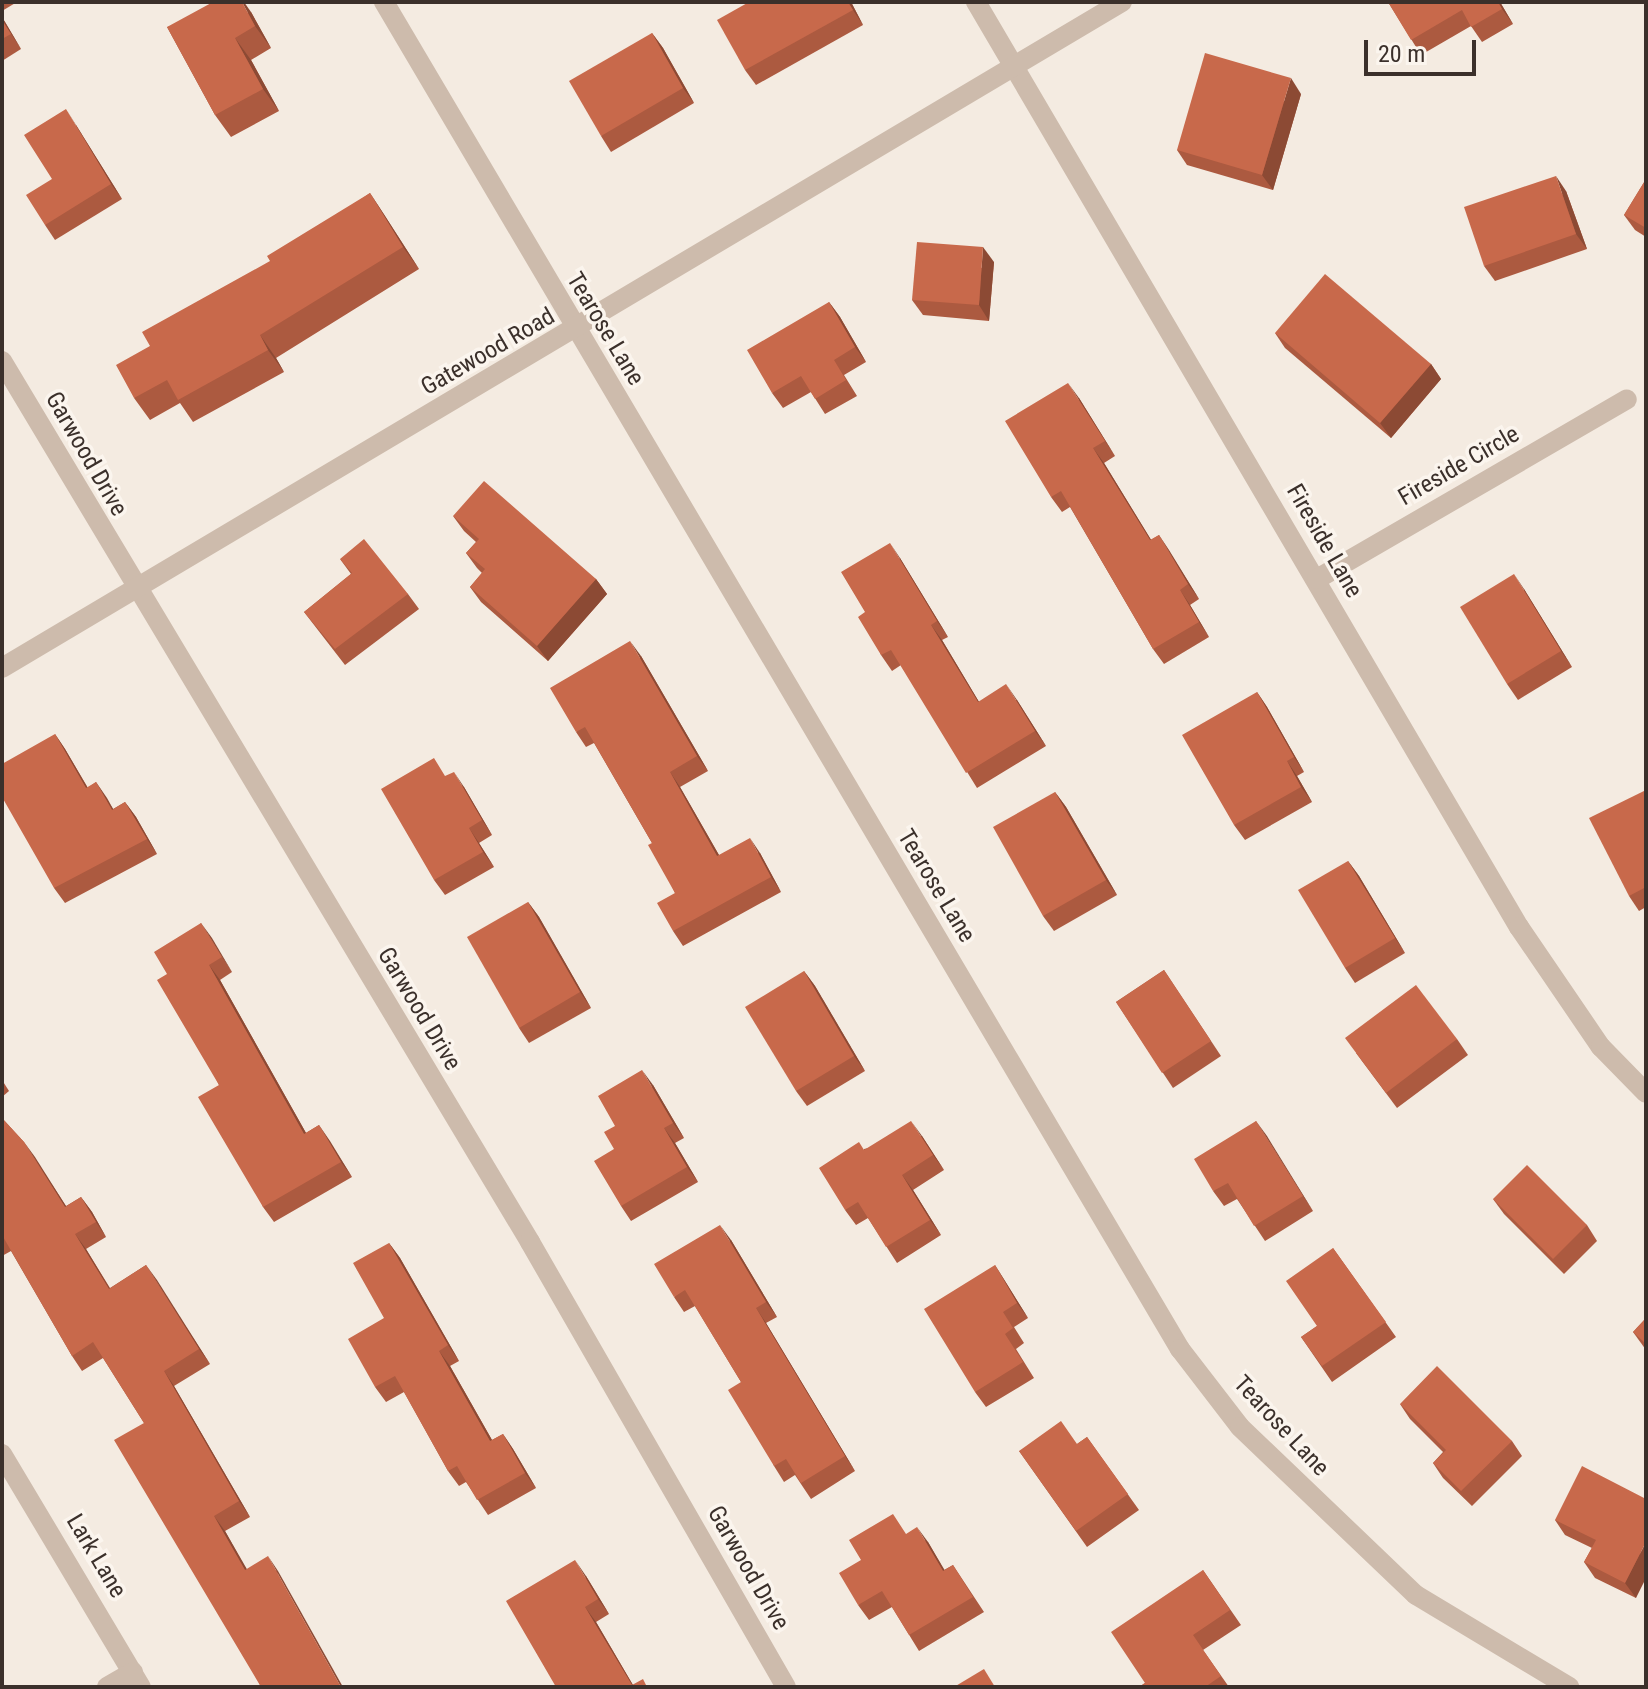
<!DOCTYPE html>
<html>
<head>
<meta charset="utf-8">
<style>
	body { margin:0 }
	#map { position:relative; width:1648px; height:1689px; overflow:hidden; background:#f4ebe1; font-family:"Roboto Condensed",sans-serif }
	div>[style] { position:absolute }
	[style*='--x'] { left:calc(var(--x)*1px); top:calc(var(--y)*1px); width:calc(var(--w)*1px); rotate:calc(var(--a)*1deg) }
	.minor>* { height:20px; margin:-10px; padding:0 10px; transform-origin:10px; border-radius:10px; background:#cdbbac }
	.wall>* { inset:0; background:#ac5a40 }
	.shaded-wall>* { inset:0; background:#8c4a34 }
	.building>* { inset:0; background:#c8694b }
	span { translate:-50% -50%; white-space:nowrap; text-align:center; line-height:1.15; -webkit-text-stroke:7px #fbf5ee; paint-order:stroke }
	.street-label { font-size:24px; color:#3b302b }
	.frame { position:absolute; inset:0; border:4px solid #3b302b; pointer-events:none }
	.scale { position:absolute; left:1364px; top:40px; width:112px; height:36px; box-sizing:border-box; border:4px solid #3b302b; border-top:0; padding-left:10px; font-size:24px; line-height:28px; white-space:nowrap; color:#3b302b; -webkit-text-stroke:6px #fbf5ee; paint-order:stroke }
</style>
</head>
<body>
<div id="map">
	<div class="minor">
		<i style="--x:384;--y:2;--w:1565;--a:59.42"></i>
		<i style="--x:1180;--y:1349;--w:98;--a:52.4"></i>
		<i style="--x:1240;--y:1427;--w:243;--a:43.7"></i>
		<i style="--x:1416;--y:1595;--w:179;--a:31"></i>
		<i style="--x:976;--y:2;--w:1073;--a:59.59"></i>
		<i style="--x:1519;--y:927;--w:145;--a:55.7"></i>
		<i style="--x:1601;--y:1047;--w:64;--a:45.6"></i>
		<i style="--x:2;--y:361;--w:1027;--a:59.06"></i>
		<i style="--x:530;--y:1242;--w:513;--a:60.09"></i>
		<i style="--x:1317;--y:579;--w:358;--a:-30.1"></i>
		<i style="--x:2;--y:668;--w:1303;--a:-30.74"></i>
		<i style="--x:2;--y:1454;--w:271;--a:59.2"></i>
		<i style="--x:107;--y:1687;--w:30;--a:-30"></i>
	</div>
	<div class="wall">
		<i style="clip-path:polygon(2px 2px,17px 2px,2px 11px)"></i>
		<i style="clip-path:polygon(749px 2px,851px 2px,863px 25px,756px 85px,745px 70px)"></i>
		<i style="clip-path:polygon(1388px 2px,1500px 2px,1513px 24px,1482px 42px,1471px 26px,1421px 55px)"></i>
		<i style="clip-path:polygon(251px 12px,271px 48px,251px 60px,279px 111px,231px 137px,215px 115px,167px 27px)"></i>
		<i style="clip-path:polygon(2px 17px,21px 49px,2px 61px)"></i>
		<i style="clip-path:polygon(652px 33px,663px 48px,694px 103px,611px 152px,601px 136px)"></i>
		<i style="clip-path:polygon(1301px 94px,1273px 190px,1187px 165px,1177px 150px)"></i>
		<i style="clip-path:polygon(76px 125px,122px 199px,55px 240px,45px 225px,52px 179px)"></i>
		<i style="clip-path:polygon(1646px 179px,1646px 237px,1635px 230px,1624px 215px)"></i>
		<i style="clip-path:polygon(1566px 191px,1587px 249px,1495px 281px,1484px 266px)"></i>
		<i style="clip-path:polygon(370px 193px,385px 216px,419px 269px,276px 358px,284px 372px,193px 422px,180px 403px,150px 420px,134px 398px,150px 346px)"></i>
		<i style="clip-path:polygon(994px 262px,989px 321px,923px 315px,912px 300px)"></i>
		<i style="clip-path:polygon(829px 302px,840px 317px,866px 362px,844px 375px,857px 396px,825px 414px,811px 392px,783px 408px,772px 393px)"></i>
		<i style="clip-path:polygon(1275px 333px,1431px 364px,1441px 379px,1391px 438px,1285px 348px)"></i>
		<i style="clip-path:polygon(1079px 398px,1115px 456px,1104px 463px,1151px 540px,1159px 535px,1199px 599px,1190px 605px,1209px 637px,1164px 664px,1153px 649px,1070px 507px,1062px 512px,1051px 497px)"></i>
		<i style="clip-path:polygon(453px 516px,596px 579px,607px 594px,548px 661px,481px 602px,470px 587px,482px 573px,477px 568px,466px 553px,476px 542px,464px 531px)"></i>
		<i style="clip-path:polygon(900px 558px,948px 637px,942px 640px,979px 702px,1017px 700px,1046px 746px,977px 788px,901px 665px,892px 671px,881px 655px,865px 612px)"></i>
		<i style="clip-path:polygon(340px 559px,408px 594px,419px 609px,345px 665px,304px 612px,351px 574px)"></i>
		<i style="clip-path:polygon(1524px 589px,1572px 667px,1518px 700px,1507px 684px)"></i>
		<i style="clip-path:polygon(641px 656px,708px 771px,680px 787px,719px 855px,760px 853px,781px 892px,683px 946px,673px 931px,675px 893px,652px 843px,594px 743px,586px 747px,576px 732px)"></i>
		<i style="clip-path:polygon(1257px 692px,1267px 707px,1304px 772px,1297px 776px,1312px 802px,1245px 840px,1234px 825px)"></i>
		<i style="clip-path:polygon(55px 734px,65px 749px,88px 788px,96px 782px,113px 809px,125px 802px,136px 817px,157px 854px,65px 903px,54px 888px)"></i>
		<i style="clip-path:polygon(446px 776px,464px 787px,492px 835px,479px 843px,494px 867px,445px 895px,434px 880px)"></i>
		<i style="clip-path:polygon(1646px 790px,1646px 907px,1639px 911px,1629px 896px)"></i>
		<i style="clip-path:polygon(1055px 792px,1066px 807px,1117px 895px,1054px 931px,1043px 916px)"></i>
		<i style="clip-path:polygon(1348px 861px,1359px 876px,1405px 953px,1355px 983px,1345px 968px)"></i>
		<i style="clip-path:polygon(528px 902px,539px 917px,591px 1008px,529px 1043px,519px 1028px)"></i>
		<i style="clip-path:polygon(201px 923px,232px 972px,220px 980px,306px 1133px,319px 1125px,352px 1177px,274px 1222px,263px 1207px,219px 1085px,167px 974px)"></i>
		<i style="clip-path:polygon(1164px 970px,1221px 1056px,1173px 1088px,1116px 1002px)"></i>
		<i style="clip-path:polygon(804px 971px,815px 986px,865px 1071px,807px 1106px,796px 1091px)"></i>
		<i style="clip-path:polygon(1457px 1039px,1468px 1055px,1397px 1108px,1356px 1053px)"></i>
		<i style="clip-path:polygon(2px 1080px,9px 1091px,2px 1097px)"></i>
		<i style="clip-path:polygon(653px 1085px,684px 1138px,675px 1143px,698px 1182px,631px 1221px,621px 1206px,614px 1149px,615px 1126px)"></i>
		<i style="clip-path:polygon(2px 1118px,24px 1142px,66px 1206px,81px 1197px,92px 1212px,106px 1237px,86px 1249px,110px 1288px,146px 1265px,210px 1364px,174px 1386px,250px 1517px,225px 1531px,246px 1569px,278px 1571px,261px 1687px,144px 1423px,103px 1358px,82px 1371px,72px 1356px,11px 1251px,2px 1256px)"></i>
		<i style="clip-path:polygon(1256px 1121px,1313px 1211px,1265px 1241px,1237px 1199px,1224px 1206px,1213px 1191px)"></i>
		<i style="clip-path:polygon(922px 1136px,944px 1170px,913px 1190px,941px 1235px,897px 1263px,868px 1218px,856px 1225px,845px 1210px,864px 1149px)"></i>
		<i style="clip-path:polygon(1493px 1199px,1587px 1225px,1597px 1241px,1564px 1274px,1504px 1214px)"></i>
		<i style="clip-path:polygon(731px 1240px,777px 1317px,766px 1323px,855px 1471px,811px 1499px,795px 1475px,784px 1482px,774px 1466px,741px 1382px,695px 1306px,684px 1312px,674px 1297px)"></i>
		<i style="clip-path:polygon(389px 1243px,400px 1258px,459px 1361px,450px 1366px,492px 1440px,503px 1434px,513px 1449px,536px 1488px,488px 1515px,466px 1482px,459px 1486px,448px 1471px,404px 1392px,386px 1402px,375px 1387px,384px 1318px)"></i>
		<i style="clip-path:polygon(1333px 1248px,1396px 1337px,1332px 1382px,1301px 1337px,1317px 1326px)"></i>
		<i style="clip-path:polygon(995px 1265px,1028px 1318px,1014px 1327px,1024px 1343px,1016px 1349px,1034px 1378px,986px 1407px,975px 1392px)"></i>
		<i style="clip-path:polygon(1646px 1318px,1646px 1350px,1633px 1332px)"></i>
		<i style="clip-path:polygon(1400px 1404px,1512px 1441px,1522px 1456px,1472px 1506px,1443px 1478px,1433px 1463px,1443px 1452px,1410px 1419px)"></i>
		<i style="clip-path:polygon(1087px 1437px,1139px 1510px,1087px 1547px,1019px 1451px,1077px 1444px)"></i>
		<i style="clip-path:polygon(1646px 1499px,1636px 1598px,1595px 1578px,1584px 1562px,1592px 1548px,1565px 1535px,1555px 1520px)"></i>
		<i style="clip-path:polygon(907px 1534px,928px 1542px,944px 1570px,953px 1565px,984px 1612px,919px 1651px,892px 1607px,869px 1620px,858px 1605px)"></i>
		<i style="clip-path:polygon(1203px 1570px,1241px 1625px,1203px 1650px,1229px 1687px,1139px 1687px,1145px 1683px)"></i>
		<i style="clip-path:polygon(586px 1576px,609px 1614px,596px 1622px,633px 1685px,556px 1687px)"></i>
	</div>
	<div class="shaded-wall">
		<i style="clip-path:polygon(242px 2px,244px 2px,251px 12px,271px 48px,255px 26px)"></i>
		<i style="clip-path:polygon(848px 2px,851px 2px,863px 25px,853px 10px)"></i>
		<i style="clip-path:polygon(1498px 2px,1500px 2px,1513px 24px,1502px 9px)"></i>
		<i style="clip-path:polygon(2px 17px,21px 49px,2px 20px)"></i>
		<i style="clip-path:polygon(652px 33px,663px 48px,694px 103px,683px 88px)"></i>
		<i style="clip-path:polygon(235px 38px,251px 60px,279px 111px,263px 89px)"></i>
		<i style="clip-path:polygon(1291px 78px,1301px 94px,1273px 190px,1262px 175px)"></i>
		<i style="clip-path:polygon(66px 109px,76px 125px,122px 199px,111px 184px)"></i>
		<i style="clip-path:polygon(1556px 176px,1566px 191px,1587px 249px,1576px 234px)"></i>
		<i style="clip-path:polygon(370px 193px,385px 216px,419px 269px,403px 247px)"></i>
		<i style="clip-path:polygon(983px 247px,994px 262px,989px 321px,979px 305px)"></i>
		<i style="clip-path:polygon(829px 302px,840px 317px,866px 362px,855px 347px)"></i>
		<i style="clip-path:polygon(260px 335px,276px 358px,284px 372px,268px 350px)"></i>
		<i style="clip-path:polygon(1431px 364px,1441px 379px,1391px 438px,1380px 423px)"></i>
		<i style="clip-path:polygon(1068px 383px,1079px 398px,1115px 456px,1105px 441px)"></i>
		<i style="clip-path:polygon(1093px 448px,1104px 463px,1161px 556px,1150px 540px)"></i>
		<i style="clip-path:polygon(1159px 535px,1169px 550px,1199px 599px,1188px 584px)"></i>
		<i style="clip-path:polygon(890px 543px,900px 558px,948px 637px,937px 621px)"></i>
		<i style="clip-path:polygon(1514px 574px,1524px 589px,1572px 667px,1561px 651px)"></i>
		<i style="clip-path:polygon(596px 579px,607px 594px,548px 661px,537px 646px)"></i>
		<i style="clip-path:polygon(1180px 590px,1190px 605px,1209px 637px,1199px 622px)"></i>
		<i style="clip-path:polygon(931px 625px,942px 640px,988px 717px,978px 702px)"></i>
		<i style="clip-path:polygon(630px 641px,641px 656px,708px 771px,697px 756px)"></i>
		<i style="clip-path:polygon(1006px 684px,1017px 700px,1046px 746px,1035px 731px)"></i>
		<i style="clip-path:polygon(1257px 692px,1267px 707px,1304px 772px,1294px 757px)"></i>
		<i style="clip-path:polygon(55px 734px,65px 749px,97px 804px,86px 788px)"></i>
		<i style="clip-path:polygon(1287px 761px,1297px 776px,1312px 802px,1301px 787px)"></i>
		<i style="clip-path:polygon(454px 772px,464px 787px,492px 835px,482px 820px)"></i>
		<i style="clip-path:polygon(670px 772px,680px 787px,728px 871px,717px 856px)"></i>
		<i style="clip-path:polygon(96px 782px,107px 798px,122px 825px,112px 810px)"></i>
		<i style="clip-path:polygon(1055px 792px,1066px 807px,1117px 895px,1106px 880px)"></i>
		<i style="clip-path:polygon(125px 802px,136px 817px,157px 854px,147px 839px)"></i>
		<i style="clip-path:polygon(469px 828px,479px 843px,494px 867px,483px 852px)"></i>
		<i style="clip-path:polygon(750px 838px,760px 853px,781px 892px,771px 877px)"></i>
		<i style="clip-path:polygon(1348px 861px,1359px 876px,1405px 953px,1395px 938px)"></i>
		<i style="clip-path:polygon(528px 902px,539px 917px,591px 1008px,580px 992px)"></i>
		<i style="clip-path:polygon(201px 923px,212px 938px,232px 972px,222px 957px)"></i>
		<i style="clip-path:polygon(209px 965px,220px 980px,315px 1149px,304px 1134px)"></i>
		<i style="clip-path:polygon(804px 971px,815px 986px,865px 1071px,854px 1056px)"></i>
		<i style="clip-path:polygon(642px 1070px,653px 1085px,684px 1138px,673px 1123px)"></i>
		<i style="clip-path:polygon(911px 1121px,922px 1136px,944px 1170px,933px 1155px)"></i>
		<i style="clip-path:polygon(1256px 1121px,1267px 1136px,1313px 1211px,1303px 1196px)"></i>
		<i style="clip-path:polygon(319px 1125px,330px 1141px,352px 1177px,341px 1162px)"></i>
		<i style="clip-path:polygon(664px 1128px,675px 1143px,698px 1182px,687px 1167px)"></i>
		<i style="clip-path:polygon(24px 1142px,35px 1157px,76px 1222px,65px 1207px)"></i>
		<i style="clip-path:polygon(902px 1175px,913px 1190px,941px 1235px,930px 1220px)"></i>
		<i style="clip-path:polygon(81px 1197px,92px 1212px,106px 1237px,96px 1222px)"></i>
		<i style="clip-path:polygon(720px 1225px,731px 1240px,777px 1317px,766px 1302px)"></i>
		<i style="clip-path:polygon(75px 1234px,86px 1249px,119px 1304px,109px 1289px)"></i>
		<i style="clip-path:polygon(389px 1243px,400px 1258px,459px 1361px,448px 1345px)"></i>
		<i style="clip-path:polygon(146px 1265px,157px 1280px,210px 1364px,199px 1349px)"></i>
		<i style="clip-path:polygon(995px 1265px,1005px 1281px,1028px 1318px,1017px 1303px)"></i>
		<i style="clip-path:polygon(756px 1308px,766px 1323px,855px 1471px,845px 1456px)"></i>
		<i style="clip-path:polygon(439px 1351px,450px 1366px,501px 1456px,490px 1441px)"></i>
		<i style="clip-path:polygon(164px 1371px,174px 1386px,250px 1517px,239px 1501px)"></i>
		<i style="clip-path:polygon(503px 1434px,513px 1449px,536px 1488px,525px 1473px)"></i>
		<i style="clip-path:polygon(214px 1516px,225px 1531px,256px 1585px,245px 1570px)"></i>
		<i style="clip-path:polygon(917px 1527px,928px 1542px,954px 1586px,943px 1571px)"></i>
		<i style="clip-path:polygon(1646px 1542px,1646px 1578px,1636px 1598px,1625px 1583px)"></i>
		<i style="clip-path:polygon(268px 1556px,278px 1571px,343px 1687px,341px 1687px)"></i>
		<i style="clip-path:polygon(575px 1560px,586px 1576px,609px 1614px,598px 1599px)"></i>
		<i style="clip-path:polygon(585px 1607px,596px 1622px,634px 1687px,633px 1687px)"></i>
	</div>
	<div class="building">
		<i style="clip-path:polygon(213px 2px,242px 2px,255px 26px,235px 38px,263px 89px,215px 115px,167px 27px)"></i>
		<i style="clip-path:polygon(749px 2px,848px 2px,853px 10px,745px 70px,717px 20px)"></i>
		<i style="clip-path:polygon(1388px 2px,1498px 2px,1502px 9px,1471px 27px,1462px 10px,1411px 40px)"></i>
		<i style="clip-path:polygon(2px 20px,11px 34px,2px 39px)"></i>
		<i style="clip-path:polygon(652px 33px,683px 88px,601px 136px,569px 81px)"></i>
		<i style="clip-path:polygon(1205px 53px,1291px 78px,1262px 175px,1177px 150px)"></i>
		<i style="clip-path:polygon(66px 109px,111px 184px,45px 225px,26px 195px,52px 179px,24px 135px)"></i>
		<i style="clip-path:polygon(1556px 176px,1576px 234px,1484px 266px,1464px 207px)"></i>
		<i style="clip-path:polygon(1646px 179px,1646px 228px,1624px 215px)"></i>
		<i style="clip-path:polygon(370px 193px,403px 247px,260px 335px,268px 350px,178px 400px,167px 380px,134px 398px,116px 365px,150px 346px,142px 332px,270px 261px,267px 256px)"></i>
		<i style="clip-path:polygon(917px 242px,983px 247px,979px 305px,912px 300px)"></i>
		<i style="clip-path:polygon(1325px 274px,1431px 364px,1380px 423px,1275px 333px)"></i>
		<i style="clip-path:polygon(829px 302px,855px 347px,834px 360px,846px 380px,815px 399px,801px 376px,772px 393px,747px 350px)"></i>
		<i style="clip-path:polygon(1068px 383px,1105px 441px,1093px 448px,1150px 540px,1159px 535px,1188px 584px,1180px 590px,1199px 622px,1153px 649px,1061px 491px,1051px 497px,1005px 421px)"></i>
		<i style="clip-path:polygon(484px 481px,596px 579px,537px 646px,470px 587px,485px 569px,466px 553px,479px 539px,453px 516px)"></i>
		<i style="clip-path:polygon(364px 539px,408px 594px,335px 649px,304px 612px,352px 573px,340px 559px)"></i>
		<i style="clip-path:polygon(890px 543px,937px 621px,931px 625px,978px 702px,1006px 684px,1035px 731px,966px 773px,891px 650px,881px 655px,858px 617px,865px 612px,841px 572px)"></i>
		<i style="clip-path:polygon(1514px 574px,1561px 651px,1507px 684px,1460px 607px)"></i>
		<i style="clip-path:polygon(630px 641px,697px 756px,670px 772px,717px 856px,750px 838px,771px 877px,673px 931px,657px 903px,675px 893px,648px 845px,652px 843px,585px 727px,576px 732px,550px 688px)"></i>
		<i style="clip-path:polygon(1257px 692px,1294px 757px,1287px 761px,1301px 787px,1234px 825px,1182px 735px)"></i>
		<i style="clip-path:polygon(55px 734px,86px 788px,96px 782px,112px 810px,125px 802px,147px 839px,54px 888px,2px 797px,2px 764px)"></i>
		<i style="clip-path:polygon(434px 758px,445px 776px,454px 772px,482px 820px,469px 828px,483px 852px,434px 880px,381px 789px)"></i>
		<i style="clip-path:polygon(1646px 790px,1646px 887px,1629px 896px,1589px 818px)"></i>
		<i style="clip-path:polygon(1055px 792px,1106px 880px,1043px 916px,993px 827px)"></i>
		<i style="clip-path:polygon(1348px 861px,1395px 938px,1345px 968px,1298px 890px)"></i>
		<i style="clip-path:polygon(528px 902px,580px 992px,519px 1028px,467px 937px)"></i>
		<i style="clip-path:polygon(201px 923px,222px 957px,209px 965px,304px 1134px,319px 1125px,341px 1162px,263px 1207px,198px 1097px,219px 1085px,157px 980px,167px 974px,154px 952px)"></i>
		<i style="clip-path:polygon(1164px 970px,1211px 1041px,1162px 1073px,1116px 1002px)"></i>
		<i style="clip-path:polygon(804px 971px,854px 1056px,796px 1091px,745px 1007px)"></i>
		<i style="clip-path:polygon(1416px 985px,1457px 1039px,1386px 1093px,1345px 1038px)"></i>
		<i style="clip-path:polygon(642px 1070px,673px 1123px,664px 1128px,687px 1167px,621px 1206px,594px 1161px,614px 1149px,604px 1132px,615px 1126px,598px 1096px)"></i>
		<i style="clip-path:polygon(2px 1118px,24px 1142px,65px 1207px,81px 1197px,96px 1222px,75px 1234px,109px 1289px,146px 1265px,199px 1349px,164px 1371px,239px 1501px,214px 1516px,245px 1570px,268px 1556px,341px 1687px,261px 1687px,114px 1440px,144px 1423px,93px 1342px,72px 1356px,2px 1235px)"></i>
		<i style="clip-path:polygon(911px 1121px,933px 1155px,902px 1175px,930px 1220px,886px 1247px,858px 1202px,845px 1210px,819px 1168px,859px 1142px,864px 1150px)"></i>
		<i style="clip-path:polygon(1256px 1121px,1303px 1196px,1254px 1226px,1228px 1183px,1213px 1191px,1194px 1159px)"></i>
		<i style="clip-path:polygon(1527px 1165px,1587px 1225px,1553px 1259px,1493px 1199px)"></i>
		<i style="clip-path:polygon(720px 1225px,766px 1302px,756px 1308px,845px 1456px,801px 1483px,786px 1459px,774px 1466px,728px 1390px,741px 1382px,685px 1290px,674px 1297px,654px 1264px)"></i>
		<i style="clip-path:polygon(389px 1243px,448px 1345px,439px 1351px,490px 1441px,503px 1434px,525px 1473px,477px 1500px,457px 1466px,448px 1471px,395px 1376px,375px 1387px,348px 1339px,384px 1318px,353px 1263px)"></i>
		<i style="clip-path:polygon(1333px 1248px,1386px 1322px,1322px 1366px,1301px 1337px,1317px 1326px,1286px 1281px)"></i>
		<i style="clip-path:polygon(995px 1265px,1017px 1303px,1003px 1312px,1013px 1328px,1005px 1334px,1023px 1362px,975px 1392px,924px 1309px)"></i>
		<i style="clip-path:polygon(1646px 1318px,1646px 1344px,1633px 1332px)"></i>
		<i style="clip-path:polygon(1437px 1366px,1512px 1441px,1461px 1491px,1433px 1463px,1446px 1450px,1400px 1404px)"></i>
		<i style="clip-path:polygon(1061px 1421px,1077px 1444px,1087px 1437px,1128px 1494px,1076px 1531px,1019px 1451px)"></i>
		<i style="clip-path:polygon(1582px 1466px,1646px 1499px,1646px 1542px,1625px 1583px,1584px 1562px,1596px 1540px,1555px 1520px)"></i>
		<i style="clip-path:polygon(893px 1514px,906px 1534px,917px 1527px,943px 1571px,953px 1565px,973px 1597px,909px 1635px,882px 1591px,858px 1605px,839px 1573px,861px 1560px,849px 1540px)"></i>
		<i style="clip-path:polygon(575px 1560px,598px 1599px,585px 1607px,632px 1685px,643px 1679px,647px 1687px,556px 1687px,506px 1601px)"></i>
		<i style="clip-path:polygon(1203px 1570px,1230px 1610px,1193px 1635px,1221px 1676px,1205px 1687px,1139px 1687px,1145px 1683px,1111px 1632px)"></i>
		<i style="clip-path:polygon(984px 1669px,995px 1687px,954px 1687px)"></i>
	</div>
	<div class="street-label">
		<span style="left:605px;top:329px;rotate:59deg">Tearose Lane</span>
		<span style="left:488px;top:352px;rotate:-30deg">Gatewood Road</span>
		<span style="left:86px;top:454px;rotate:60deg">Garwood Drive</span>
		<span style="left:1459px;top:466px;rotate:-30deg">Fireside Circle</span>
		<span style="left:1324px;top:541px;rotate:60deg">Fireside Lane</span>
		<span style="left:936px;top:886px;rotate:59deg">Tearose Lane</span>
		<span style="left:419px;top:1009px;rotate:59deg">Garwood Drive</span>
		<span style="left:1281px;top:1426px;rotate:47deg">Tearose Lane</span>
		<span style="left:96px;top:1556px;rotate:59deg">Lark Lane</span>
		<span style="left:748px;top:1568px;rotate:60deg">Garwood Drive</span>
	</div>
	<div class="frame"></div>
	<div class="scale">20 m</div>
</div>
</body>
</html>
